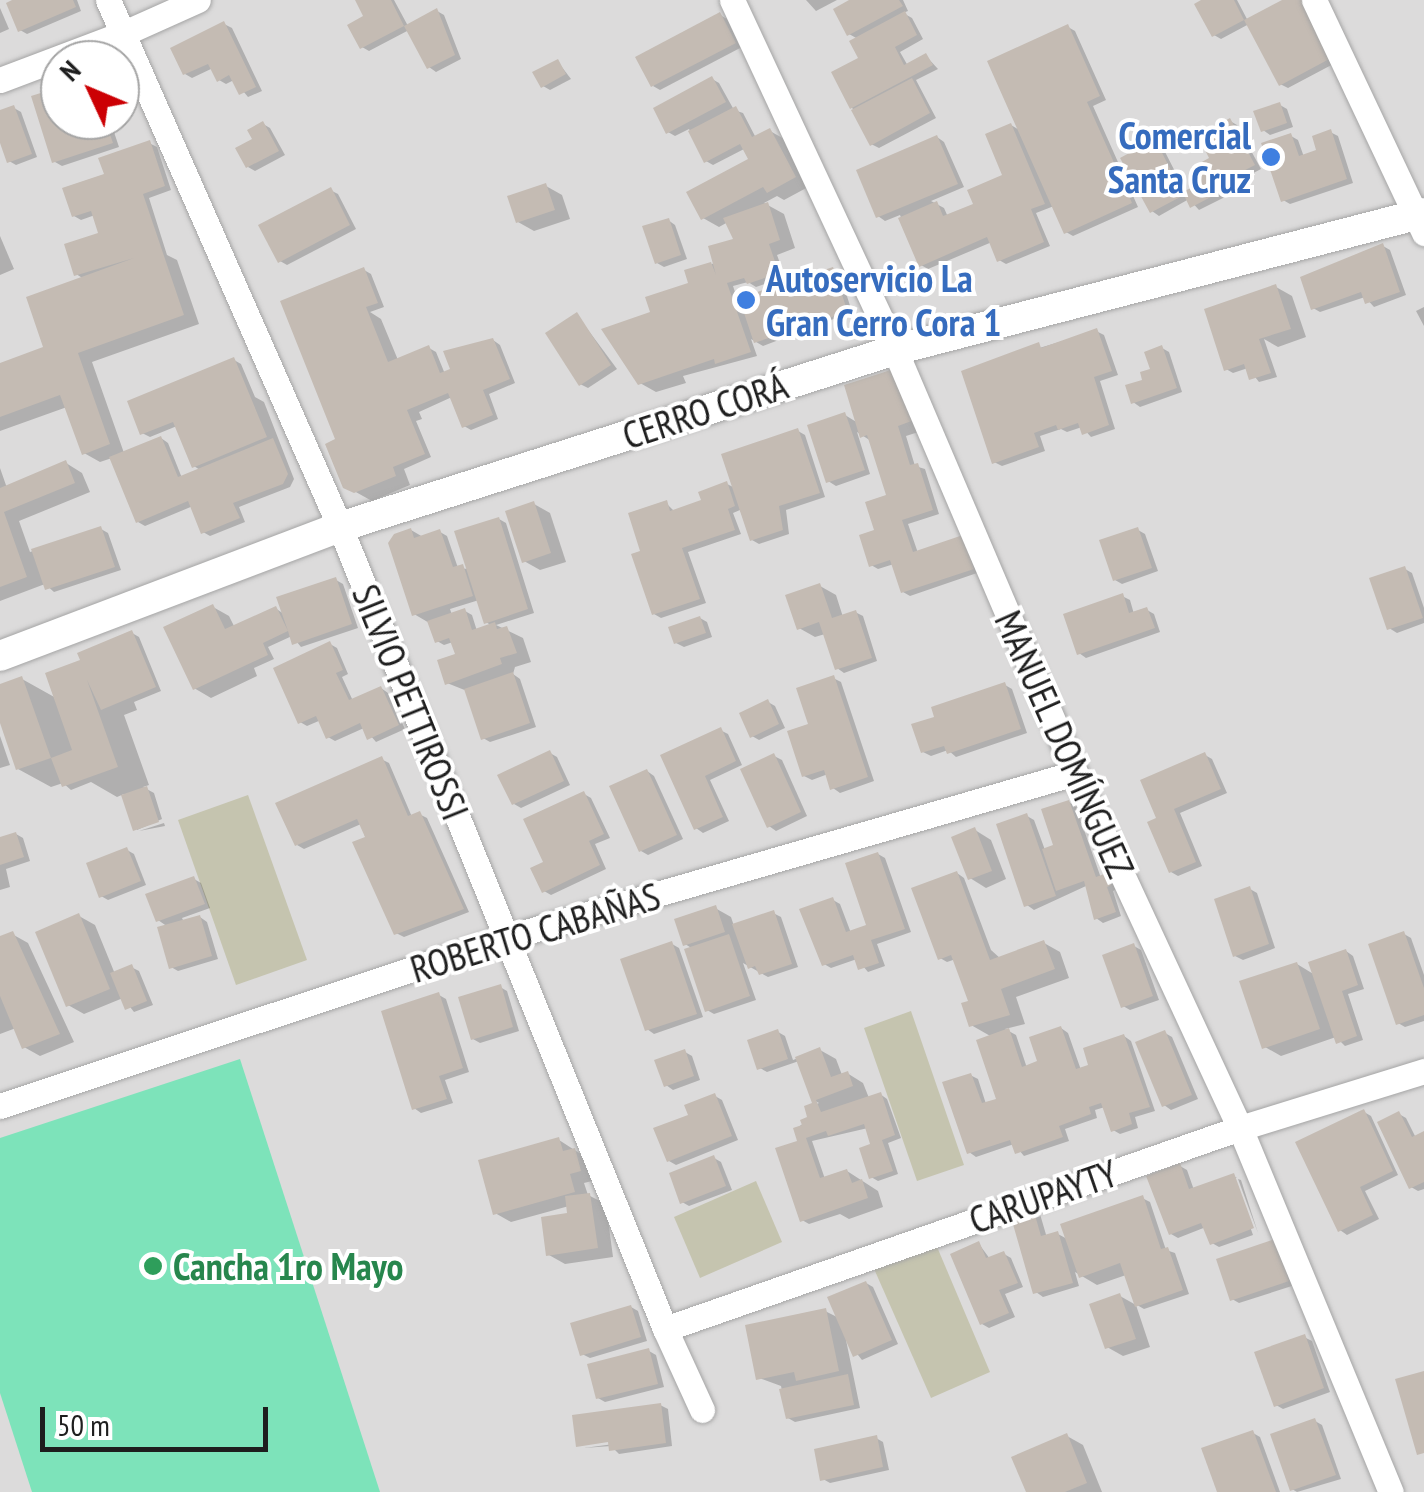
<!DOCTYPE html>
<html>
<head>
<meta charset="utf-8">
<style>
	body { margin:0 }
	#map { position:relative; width:1424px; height:1492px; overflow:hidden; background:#f0ebe4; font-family:"PT Sans Narrow",sans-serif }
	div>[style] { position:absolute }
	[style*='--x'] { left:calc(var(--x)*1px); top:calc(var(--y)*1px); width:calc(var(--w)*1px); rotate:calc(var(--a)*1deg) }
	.residential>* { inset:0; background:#dcdbdb }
	.construction>* { inset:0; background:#c5c4af }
	.pitch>* { inset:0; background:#7de3ba }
	.shadow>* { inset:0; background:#0003 }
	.building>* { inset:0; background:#c4bbb3 }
	.roads { filter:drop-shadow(0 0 2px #a5a5a5) drop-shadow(0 0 2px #a5a5a5) }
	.minor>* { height:25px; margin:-12.5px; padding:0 12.5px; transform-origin:12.5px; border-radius:12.5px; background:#fff }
	.tertiary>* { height:30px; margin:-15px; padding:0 15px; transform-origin:15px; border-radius:15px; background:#fff }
	.dots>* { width:28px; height:28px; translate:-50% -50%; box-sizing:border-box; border:5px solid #fff; border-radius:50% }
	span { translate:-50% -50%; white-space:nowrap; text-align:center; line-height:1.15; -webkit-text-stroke:8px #fff; paint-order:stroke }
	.shop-label { font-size:38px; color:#366cbe; font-weight:700 }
	.right { translate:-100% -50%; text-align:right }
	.left { translate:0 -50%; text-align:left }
	.street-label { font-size:38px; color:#1e1e1e }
	.leisure-label { font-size:38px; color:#27864d; font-weight:700 }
	.north { position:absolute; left:40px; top:40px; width:100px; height:100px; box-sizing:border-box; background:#fff; border:2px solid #a5a5a5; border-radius:50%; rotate:314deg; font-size:28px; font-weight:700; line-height:40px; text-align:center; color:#1e1e1e }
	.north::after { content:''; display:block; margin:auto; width:35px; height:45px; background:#cc0004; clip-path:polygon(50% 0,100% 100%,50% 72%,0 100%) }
	.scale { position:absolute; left:40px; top:1407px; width:228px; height:45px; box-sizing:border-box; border:5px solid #1e1e1e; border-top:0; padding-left:12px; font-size:30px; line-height:35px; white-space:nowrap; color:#1e1e1e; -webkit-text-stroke:8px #fff; paint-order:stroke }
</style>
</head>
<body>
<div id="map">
	<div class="residential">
		<i style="clip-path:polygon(evenodd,0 0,1424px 0,1424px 1492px,0 1492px,0 0,60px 60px,120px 60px,120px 120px,60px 120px,60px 60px)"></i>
	</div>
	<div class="construction">
		<i style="clip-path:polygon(248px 795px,307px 960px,236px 985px,178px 820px)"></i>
		<i style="clip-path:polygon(911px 1011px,964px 1165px,917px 1181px,864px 1028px)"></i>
		<i style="clip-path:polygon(756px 1181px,782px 1242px,700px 1278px,674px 1217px)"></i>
		<i style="clip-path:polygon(932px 1235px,990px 1372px,931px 1398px,871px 1262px)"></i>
	</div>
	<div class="pitch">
		<i style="clip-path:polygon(240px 1059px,380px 1492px,32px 1492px,0 1393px,0 1138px)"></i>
	</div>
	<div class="shadow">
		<i style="clip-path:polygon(18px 0,77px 0,81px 11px,27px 34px,20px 30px)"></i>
		<i style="clip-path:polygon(358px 0,394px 0,408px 26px,437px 11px,444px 15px,461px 59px,436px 72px,429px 67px,409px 30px,369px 51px,362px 47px,367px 17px)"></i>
		<i style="clip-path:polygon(806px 0,837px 0,816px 11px)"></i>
		<i style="clip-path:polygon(855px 0,903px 0,908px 11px,903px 13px,912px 18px,923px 39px,900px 52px,908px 66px,926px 56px,938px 69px,916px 80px,936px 118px,879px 148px,871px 144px,834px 73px,862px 59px,858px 39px,849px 34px)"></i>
		<i style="clip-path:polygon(1206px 0,1237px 0,1248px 21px,1287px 0,1339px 61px,1288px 88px,1280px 84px,1249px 24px,1221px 39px,1214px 35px)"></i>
		<i style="clip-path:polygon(0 8px,9px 29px,0 33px)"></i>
		<i style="clip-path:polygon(720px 15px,727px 19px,742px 47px,660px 90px,653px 86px)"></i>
		<i style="clip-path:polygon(224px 24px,232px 28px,262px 91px,248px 97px,234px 80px,226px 84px,219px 80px,213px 68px,192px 78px,185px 74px)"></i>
		<i style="clip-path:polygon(1068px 27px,1075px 31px,1106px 100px,1093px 106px,1138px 207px,1073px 236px,1066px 232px,1054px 206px,1036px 213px,1050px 246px,1006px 264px,999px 260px,992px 242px,928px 269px,921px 265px,900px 215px,885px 221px,878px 216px,937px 137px,944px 142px,964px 187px,931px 201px,944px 208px,948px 217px,976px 205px,1006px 176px,1011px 125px,1021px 131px)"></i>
		<i style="clip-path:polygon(558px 62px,571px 79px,550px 90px,543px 86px)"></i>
		<i style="clip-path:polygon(712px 79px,719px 83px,734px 110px,743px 113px,756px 138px,770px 131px,786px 140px,810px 186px,784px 200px,777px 196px,764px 203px,784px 214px,795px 248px,777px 255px,785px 277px,756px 287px,748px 282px,733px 286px,738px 301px,832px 270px,840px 274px,852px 312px,763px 346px,751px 339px,757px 356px,683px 376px,686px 383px,656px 392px,640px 383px,650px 314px,691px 284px,687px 272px,715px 263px,735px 241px,728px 222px,719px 227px,703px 218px,752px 160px,746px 148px,713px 165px,706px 161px,689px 129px,675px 136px,668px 132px)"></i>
		<i style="clip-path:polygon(60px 89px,60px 120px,110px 120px,119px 147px,62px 166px,55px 162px)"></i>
		<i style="clip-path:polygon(1280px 105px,1287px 109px,1293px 127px,1270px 135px,1263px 130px)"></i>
		<i style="clip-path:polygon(14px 108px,21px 112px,37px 157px,16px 165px,9px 161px,0 136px,0 113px)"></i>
		<i style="clip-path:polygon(1230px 121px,1237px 125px,1261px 169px,1227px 187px,1231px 194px,1199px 210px,1189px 199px,1159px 216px,1152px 211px,1155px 142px,1162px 146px,1186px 193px,1201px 186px)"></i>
		<i style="clip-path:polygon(263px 124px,270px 128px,285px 155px,255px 171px,248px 167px)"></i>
		<i style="clip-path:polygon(1330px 132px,1338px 136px,1353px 183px,1290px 204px,1283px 200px,1291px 136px,1298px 140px,1304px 157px,1319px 152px)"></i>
		<i style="clip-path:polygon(149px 143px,157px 147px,171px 190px,149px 198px,167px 255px,177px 260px,199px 324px,92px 362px,124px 453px,161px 438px,168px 443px,182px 478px,200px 470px,194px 466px,177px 426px,150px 437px,142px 433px,234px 360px,241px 364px,255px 397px,264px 402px,294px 479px,290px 487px,239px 507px,245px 522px,210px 536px,203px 532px,193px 506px,145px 526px,138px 522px,112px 458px,100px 462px,84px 453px,67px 407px,0 431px,0 365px,47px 348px,84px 279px,76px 274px,101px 234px,95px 215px,81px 220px,74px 216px,107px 176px)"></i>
		<i style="clip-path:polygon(546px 186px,562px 195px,570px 219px,534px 231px,518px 222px)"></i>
		<i style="clip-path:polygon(330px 190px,338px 194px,356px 229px,287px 265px,280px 261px)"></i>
		<i style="clip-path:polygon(668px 220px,675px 225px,687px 259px,664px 267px,657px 263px)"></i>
		<i style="clip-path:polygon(0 236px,14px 269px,0 275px)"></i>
		<i style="clip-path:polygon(1383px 246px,1390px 250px,1406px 295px,1374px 307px,1365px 297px,1320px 312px,1313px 308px)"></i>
		<i style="clip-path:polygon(364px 270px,371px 274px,384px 307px,370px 312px,381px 319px,398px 360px,429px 348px,436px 352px,445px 374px,493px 340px,500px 345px,515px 383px,489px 394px,498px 419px,471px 430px,464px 426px,452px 397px,419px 412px,422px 419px,416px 421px,431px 457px,404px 469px,410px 485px,372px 501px,345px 486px,338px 441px)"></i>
		<i style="clip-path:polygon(1276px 287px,1292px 296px,1306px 337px,1278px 347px,1264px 339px,1277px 377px,1259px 382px,1248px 368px,1233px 373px,1226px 369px)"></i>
		<i style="clip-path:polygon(1424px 307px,1424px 326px,1416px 311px)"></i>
		<i style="clip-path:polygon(577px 315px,617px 369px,588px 388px,580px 384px)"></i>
		<i style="clip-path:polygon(1096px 331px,1104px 335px,1118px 375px,1100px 381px,1115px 429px,1091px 437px,1082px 427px,1067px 432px,1061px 429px,1040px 436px,1045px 451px,1002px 466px,994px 462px,1009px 357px)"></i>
		<i style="clip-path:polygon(1162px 348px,1169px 352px,1182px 392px,1140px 407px,1133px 402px)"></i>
		<i style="clip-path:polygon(847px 387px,931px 428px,906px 436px,915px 466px,925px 469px,939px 514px,908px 524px,918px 553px,970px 542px,980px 572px,910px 596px,903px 592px,894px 564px,878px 569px,871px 565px,889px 497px,871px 441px,857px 432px,870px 474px,836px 486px,828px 481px,845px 415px,858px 423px)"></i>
		<i style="clip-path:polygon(798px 431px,805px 435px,825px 497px,786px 510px,789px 534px,759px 544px,752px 540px,740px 510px,733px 513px,741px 534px,688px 552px,706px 603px,661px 618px,654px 614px,644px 552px,666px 503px,675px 512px,704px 502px,727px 484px,735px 488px)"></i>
		<i style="clip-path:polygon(66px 463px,82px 473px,90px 492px,19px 521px,30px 552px,101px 529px,108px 533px,121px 570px,54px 592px,45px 584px,0 601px,0 468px,7px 488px)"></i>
		<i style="clip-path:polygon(534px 504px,550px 513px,566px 562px,540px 570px,524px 561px)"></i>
		<i style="clip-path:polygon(evenodd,499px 519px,506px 523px,534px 613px,496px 625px,523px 638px,531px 662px,515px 667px,513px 674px,520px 679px,536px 727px,490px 742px,483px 738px,467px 691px,447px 683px,458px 656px,453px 642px,444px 645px,437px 641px,431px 624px,414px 614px,411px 530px,423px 537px,440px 532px,447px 536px,458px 568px,468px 569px,499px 519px,479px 600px,486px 622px,492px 626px,477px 631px,472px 615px,465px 611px,452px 615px,450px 609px,479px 600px)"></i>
		<i style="clip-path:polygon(1138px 530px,1145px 534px,1158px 571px,1122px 584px,1115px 580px)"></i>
		<i style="clip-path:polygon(1405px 569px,1412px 573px,1424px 608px,1424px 623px,1397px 633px,1389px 628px)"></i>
		<i style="clip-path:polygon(336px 580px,343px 584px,358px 628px,301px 647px,292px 636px,268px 647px,274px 659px,254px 668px,257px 676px,211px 698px,194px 688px,213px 607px,229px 616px,235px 628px,275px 608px,284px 614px)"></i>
		<i style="clip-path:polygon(820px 586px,836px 595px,843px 617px,855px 612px,863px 616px,877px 661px,844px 673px,837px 668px,825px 634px,815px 637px,799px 628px)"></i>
		<i style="clip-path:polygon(1122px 596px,1130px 600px,1134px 614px,1147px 610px,1154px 614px,1160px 632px,1086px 658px,1079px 653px)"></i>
		<i style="clip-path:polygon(700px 618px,707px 622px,712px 637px,684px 647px,676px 643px)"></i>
		<i style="clip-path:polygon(132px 633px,139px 637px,161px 691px,134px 702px,137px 710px,124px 715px,149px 785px,143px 787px,154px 793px,162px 819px,137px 830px,124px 794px,117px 797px,91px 782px,71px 790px,63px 783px,51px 787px,18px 769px,0 716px,0 686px,22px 679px,56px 698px,84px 662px)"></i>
		<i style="clip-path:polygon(330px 644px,337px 648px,348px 674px,342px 677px,353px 701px,381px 688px,388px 693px,405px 729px,376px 742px,364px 728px,335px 741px,328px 737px,321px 720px,307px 726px,300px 722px)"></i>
		<i style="clip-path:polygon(833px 678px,841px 682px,874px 781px,840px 793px,833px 788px,828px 774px,812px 780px,804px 776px,812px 725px)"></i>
		<i style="clip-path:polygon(1005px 685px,1012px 689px,1027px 733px,956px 757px,948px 750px,931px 756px,923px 752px)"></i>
		<i style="clip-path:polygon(768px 702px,775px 706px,785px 728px,759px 740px,752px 736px)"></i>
		<i style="clip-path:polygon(720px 730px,728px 734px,742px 765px,710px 780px,729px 821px,703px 833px,696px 828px,663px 756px)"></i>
		<i style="clip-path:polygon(0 736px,10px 765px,0 768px)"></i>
		<i style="clip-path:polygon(550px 753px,557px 757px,570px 785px,521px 808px,514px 804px)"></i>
		<i style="clip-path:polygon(1205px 755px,1212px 759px,1227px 793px,1180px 813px,1202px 866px,1178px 876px,1171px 872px,1159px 820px)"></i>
		<i style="clip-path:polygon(774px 756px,782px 760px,807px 816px,776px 831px,769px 826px)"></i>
		<i style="clip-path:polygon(381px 759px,389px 763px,412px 817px,419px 814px,427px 818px,469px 912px,404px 937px,396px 933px,361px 824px,304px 849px,297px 845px)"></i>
		<i style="clip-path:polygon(647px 771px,654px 776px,683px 839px,648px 855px,641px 851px)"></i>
		<i style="clip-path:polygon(584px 794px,591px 798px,610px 838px,595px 844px,606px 869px,551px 895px,544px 891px,546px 863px)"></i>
		<i style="clip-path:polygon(1069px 802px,1076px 807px,1101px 878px,1114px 880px,1117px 889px,1113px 891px,1121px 916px,1103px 923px,1096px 918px,1086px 886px,1034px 910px,1027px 905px,1027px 816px,1034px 820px,1045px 850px,1056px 846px)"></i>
		<i style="clip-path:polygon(164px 823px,165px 826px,139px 831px)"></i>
		<i style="clip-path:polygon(975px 830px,991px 840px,1006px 879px,986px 888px,970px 878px)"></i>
		<i style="clip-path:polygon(16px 834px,23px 838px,30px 861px,6px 869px,10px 887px,0 890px,0 839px)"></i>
		<i style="clip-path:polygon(127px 850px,134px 854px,146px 885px,108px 900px,101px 896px)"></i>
		<i style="clip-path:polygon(878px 854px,885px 858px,911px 932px,877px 944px,885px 966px,868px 972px,857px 959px,831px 968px,824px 964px,833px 900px,840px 904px,851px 933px,869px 926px)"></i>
		<i style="clip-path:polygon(957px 873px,964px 878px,991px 950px,1001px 959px,1044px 943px,1060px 952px,1069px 978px,1016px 997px,1025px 1024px,1005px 1029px,1016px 1035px,1027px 1068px,1040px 1063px,1061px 1028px,1068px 1033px,1081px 1070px,1092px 1067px,1124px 1036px,1131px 1041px,1155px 1111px,1135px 1117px,1138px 1128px,1120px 1134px,1113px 1130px,1105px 1107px,1095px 1110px,1097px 1118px,1065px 1129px,1069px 1141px,1024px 1156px,1014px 1144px,976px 1157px,969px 1152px,970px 1075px,978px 1079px,986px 1104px,999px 1100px,992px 1037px,971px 1025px,972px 1002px,956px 959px,947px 962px,940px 958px)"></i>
		<i style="clip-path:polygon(194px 879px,201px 883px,210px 908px,182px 918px,184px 922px,200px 917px,207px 922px,218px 959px,178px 971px,171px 967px,168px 927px,158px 920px)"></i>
		<i style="clip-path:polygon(1250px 889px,1257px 893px,1275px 948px,1243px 960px,1235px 956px)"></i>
		<i style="clip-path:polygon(715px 908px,731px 917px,734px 926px,773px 913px,781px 917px,798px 967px,768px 977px,743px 963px,756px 1000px,714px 1014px,707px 1010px,693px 949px,685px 944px)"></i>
		<i style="clip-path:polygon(79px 916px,95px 925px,115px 974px,131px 967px,139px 971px,153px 1005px,134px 1012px,123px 998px,84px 1014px,68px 1005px)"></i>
		<i style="clip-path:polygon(12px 934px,28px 943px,74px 1042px,40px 1056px,24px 1047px,16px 1028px,0 1034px,0 939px)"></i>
		<i style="clip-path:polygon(1404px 934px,1411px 938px,1424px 975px,1424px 1021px,1405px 1027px,1398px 1023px)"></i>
		<i style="clip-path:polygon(672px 944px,679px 948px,703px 1017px,654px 1034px,647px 1029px)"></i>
		<i style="clip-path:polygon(1134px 946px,1141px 950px,1159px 1000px,1130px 1010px,1123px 1006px)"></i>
		<i style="clip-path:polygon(1346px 951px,1353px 956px,1364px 989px,1348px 994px,1363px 1040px,1345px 1046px,1336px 1037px,1281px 1056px,1265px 1047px,1297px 964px,1315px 975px)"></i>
		<i style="clip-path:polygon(500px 987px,507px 991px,519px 1031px,480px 1043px,473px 1039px)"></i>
		<i style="clip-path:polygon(439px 995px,446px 999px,469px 1072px,445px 1080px,453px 1103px,421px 1113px,414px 1108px)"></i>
		<i style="clip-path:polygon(778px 1032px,785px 1036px,793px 1060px,820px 1050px,836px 1059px,842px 1075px,847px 1073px,863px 1083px,869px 1098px,880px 1094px,887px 1099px,901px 1138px,888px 1143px,898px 1174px,878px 1181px,871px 1177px,874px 1145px,868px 1128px,812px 1141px,825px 1179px,847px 1171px,878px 1191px,883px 1207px,849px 1219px,840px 1214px,809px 1224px,802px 1220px,800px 1142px,796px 1129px,810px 1118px,807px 1108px,819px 1103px,813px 1100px,799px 1061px,767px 1072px,760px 1068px)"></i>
		<i style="clip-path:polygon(1165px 1033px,1172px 1037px,1198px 1099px,1171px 1110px,1164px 1105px)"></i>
		<i style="clip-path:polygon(685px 1052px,692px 1056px,700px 1080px,673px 1090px,666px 1085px)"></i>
		<i style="clip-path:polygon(715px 1096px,722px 1100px,738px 1140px,676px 1165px,669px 1161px,692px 1116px)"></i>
		<i style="clip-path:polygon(1364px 1112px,1371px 1116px,1398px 1175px,1365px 1191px,1379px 1219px,1347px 1235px,1340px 1230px)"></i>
		<i style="clip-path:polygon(1399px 1114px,1406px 1118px,1416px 1138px,1424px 1134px,1424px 1189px,1418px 1191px,1411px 1187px)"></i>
		<i style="clip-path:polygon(559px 1140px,590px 1160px,596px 1180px,584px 1183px,588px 1195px,606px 1204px,613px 1257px,565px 1264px,549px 1255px,570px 1215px,569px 1206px,511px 1222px,495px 1213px)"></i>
		<i style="clip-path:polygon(714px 1158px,721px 1162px,732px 1190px,689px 1206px,682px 1202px)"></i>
		<i style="clip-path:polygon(1180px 1166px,1187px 1170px,1194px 1190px,1233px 1176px,1237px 1178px,1233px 1178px,1253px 1235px,1219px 1247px,1212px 1243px,1206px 1227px,1178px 1238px,1171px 1234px)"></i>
		<i style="clip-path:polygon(1238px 1179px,1241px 1180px,1258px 1233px)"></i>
		<i style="clip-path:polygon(1142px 1198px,1150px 1202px,1166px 1250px,1175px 1253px,1189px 1294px,1144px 1309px,1137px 1305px,1126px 1275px,1097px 1285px,1075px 1272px,1079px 1286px,1043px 1297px,1036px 1292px,1033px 1210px,1040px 1214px,1047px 1238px,1058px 1234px,1069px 1240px)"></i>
		<i style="clip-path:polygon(1275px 1242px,1295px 1285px,1239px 1303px,1232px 1299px)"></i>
		<i style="clip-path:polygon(979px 1244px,990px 1259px,1004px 1254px,1011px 1258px,1023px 1287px,1005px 1294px,1015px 1317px,989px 1328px,982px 1324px)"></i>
		<i style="clip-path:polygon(866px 1283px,873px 1287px,898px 1344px,862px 1360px,846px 1340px,860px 1408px,795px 1422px,788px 1418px,781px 1386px,759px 1378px,825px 1311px,839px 1318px)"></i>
		<i style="clip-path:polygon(1120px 1296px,1136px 1305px,1150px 1347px,1123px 1356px,1107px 1347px)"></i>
		<i style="clip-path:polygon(631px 1307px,638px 1311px,647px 1341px,590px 1358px,582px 1354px)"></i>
		<i style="clip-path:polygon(1304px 1337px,1312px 1341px,1330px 1392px,1283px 1409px,1276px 1405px)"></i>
		<i style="clip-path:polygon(649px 1351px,656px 1355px,664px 1387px,605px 1402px,598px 1398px)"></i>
		<i style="clip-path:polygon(660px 1405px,668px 1409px,672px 1446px,619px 1454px,611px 1446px,584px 1448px,621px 1443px,620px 1438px,578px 1445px,574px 1417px)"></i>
		<i style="clip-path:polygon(1315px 1421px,1322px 1425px,1341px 1479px,1297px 1492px,1292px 1489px)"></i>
		<i style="clip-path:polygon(1253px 1433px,1260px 1437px,1280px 1492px,1220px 1492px)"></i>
		<i style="clip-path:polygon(1067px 1436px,1083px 1445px,1102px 1492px,1028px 1492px)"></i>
		<i style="clip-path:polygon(876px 1438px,883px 1442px,889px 1470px,830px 1483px,823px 1479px)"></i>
	</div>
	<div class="building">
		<i style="clip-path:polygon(12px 0,73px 0,76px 7px,18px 32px,6px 3px)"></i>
		<i style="clip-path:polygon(355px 0,391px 0,404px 26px,360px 49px,347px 25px,363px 16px)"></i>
		<i style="clip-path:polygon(849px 0,899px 0,903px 6px,847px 36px,833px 9px)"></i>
		<i style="clip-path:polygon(1201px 0,1234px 0,1244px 20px,1212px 37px,1194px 4px)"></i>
		<i style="clip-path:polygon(1282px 0,1303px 0,1333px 57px,1279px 86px,1244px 20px)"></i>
		<i style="clip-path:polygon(437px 8px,455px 55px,427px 69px,404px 26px)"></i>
		<i style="clip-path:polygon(905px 11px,917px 35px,895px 47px,904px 65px,926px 53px,933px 65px,850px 109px,831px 72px,858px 58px,849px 41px)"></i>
		<i style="clip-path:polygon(720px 12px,736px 43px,651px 87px,635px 57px)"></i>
		<i style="clip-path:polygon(224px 21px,256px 87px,239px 95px,229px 75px,217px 82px,208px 64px,183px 75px,170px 48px)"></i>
		<i style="clip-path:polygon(1068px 24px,1100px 96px,1087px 102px,1132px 203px,1064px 234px,987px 61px)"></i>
		<i style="clip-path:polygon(558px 59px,566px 74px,541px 88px,532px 72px)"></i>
		<i style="clip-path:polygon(712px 76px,726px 102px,666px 134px,653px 108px)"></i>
		<i style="clip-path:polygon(912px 78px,930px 113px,870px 146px,851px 110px)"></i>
		<i style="clip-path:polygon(60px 87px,60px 120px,105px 120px,113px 143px,52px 163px,31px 96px)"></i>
		<i style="clip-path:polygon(1280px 102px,1287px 123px,1261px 132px,1253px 111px)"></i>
		<i style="clip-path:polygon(14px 105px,32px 154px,7px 163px,0 143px,0 110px)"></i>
		<i style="clip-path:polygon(736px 106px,752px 137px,770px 128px,796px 177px,767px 193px,763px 187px,701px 220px,686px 192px,748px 159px,740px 144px,704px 163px,688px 131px)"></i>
		<i style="clip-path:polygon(1230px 118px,1255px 165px,1222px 182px,1226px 189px,1190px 208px,1184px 195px,1150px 213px,1120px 158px,1155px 139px,1182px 192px,1198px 185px,1191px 168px,1209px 158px,1198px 136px)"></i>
		<i style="clip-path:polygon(263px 121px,279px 151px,246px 168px,235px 148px,252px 139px,247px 130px)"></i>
		<i style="clip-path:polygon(1011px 123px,1045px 204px,1031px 209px,1044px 242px,997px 262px,987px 237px,919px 267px,898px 218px,937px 201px,943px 216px,973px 204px,967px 190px,1002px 175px,985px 134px)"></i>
		<i style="clip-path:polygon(1331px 129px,1347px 179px,1281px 202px,1261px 143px,1291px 133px,1299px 156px,1316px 150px,1312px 136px)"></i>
		<i style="clip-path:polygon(937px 135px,958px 184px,876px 218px,856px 170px)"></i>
		<i style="clip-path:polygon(150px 140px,165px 186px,143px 194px,184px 315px,78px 353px,110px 444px,82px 455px,60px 395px,0 417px,0 363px,43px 347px,26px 297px,134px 258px,74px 276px,64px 244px,98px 233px,91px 211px,72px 217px,62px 188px,104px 174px,98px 158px)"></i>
		<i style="clip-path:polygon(546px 183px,555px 210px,516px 223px,507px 196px)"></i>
		<i style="clip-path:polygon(331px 187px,350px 225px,278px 263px,258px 225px)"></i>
		<i style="clip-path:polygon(768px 202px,780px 240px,769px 244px,779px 273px,747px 284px,744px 278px,727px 283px,751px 352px,715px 364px,714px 359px,638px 385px,601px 329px,650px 312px,645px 297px,688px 283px,684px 270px,711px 262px,716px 275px,708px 246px,733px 239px,723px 218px)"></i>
		<i style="clip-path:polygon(669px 218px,681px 255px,655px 264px,642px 226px)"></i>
		<i style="clip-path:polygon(1383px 243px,1400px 292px,1365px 304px,1361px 292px,1311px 310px,1300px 277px)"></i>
		<i style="clip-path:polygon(364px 267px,378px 303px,366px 307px,388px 362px,429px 345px,440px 373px,450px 369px,443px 351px,493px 338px,510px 379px,483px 390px,493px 415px,462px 428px,448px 393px,407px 410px,425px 454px,393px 467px,396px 476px,354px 493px,343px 488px,325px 444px,335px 439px,280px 301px)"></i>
		<i style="clip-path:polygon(833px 267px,846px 307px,841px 314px,754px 343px,739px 298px)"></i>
		<i style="clip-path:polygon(1276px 284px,1291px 329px,1259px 339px,1271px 373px,1249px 380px,1244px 364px,1224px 371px,1204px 309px)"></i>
		<i style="clip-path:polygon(577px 312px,611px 365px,579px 386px,545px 333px)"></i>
		<i style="clip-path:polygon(1097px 328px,1112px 371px,1094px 377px,1109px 425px,1082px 435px,1078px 423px,1058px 430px,1056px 425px,1034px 433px,1039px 447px,992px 464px,961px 371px,1039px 342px,1041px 348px)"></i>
		<i style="clip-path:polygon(1162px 345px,1177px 388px,1131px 404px,1125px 385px,1142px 380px,1140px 372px,1150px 369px,1144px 352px)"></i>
		<i style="clip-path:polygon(234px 357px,267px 437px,192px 468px,173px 422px,140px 435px,127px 401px)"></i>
		<i style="clip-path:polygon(900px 367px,917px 419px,898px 426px,910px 465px,918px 463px,933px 510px,902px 520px,913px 552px,963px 535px,974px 569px,901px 593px,890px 560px,869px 567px,859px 535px,874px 530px,865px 502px,886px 495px,867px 435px,860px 438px,844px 385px)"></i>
		<i style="clip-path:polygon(845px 412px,865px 470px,826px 483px,807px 425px)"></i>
		<i style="clip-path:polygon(798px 428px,820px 493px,779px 506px,783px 530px,750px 541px,721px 454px)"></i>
		<i style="clip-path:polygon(161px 436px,178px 477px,273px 438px,288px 474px,283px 484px,233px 503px,240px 518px,201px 534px,188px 501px,136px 523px,109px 457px)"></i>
		<i style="clip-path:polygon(66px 460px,75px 483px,4px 512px,27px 577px,0 587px,0 488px)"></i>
		<i style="clip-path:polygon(727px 481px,735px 506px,728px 509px,735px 530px,682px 548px,700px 599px,652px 615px,631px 554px,640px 551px,628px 513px,667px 500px,670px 511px,701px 500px,698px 492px)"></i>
		<i style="clip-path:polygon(534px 501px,551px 553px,522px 563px,505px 511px)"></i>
		<i style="clip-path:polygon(499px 517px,528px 609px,484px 624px,454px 531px)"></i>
		<i style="clip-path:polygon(101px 526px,115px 567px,45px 590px,31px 549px)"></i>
		<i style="clip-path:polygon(1138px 527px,1152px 568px,1113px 581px,1099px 540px)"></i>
		<i style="clip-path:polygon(411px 528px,414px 538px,440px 529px,453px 567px,463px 564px,473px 596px,412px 616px,388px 543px,394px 534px)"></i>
		<i style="clip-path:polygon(1405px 566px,1423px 618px,1387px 630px,1369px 578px)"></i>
		<i style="clip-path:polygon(336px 577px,352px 624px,292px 645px,288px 631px,263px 643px,268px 655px,193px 690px,163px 627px,213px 604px,225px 629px,276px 606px,288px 631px,276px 597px)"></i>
		<i style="clip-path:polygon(820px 583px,832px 618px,856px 610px,872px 658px,835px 670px,819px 622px,797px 630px,785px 595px)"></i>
		<i style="clip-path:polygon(1123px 593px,1129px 613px,1147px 607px,1155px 628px,1077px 655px,1063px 614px)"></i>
		<i style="clip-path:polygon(465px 608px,472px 630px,495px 622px,497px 629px,507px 626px,517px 653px,500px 658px,502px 664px,445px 685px,437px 660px,455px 654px,449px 638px,435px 643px,427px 621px)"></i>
		<i style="clip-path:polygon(700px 616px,706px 633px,674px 644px,668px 627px)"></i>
		<i style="clip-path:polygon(132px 630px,156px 687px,101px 710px,87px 680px,118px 767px,62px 787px,51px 758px,72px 750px,45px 673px,80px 660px,77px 653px)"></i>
		<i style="clip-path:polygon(330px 641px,343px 670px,336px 673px,349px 700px,381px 686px,399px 725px,367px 740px,360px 723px,326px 739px,316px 716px,298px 724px,273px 668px)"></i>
		<i style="clip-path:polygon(513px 672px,530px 723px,481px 740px,464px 689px)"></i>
		<i style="clip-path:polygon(834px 675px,868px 777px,830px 790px,824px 770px,802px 777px,787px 731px,808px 724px,796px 688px)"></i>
		<i style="clip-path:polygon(22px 676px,51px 758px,16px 770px,0 723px,0 684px)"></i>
		<i style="clip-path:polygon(1005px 682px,1021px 729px,947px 754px,944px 746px,921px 753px,911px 724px,934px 717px,931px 707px)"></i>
		<i style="clip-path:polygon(768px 699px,779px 724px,750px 738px,739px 713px)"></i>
		<i style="clip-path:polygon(721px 727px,736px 761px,705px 776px,723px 817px,694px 830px,660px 755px)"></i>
		<i style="clip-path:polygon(550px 750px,564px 781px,512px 805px,497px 775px)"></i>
		<i style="clip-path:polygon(1205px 752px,1221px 789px,1174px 809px,1196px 862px,1169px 873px,1147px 822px,1156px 818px,1140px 780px)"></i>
		<i style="clip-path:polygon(774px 753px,801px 812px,767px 828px,740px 769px)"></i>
		<i style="clip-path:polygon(382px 756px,408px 816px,420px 811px,464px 909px,394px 935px,352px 842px,365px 837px,357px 819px,295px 846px,275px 803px)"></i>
		<i style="clip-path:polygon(647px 769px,677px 835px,639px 852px,609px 786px)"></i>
		<i style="clip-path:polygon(147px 786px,159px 822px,133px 831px,121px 795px)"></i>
		<i style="clip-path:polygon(584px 791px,604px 834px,589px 841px,600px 865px,542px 893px,530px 868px,543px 862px,523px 819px)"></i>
		<i style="clip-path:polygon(1069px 800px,1096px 877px,1107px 873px,1111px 885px,1107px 887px,1116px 912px,1094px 920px,1084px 881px,1056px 891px,1042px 849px,1053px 845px,1041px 809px)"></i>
		<i style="clip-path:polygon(1027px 813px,1056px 896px,1024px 907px,996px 824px)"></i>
		<i style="clip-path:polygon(975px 827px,992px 871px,968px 880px,951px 837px)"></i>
		<i style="clip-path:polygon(16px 832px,24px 857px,0 865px,0 837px)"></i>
		<i style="clip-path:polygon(127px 847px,141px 881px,99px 898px,86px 863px)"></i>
		<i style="clip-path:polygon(878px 852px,905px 929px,871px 940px,879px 963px,858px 970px,853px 955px,822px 966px,799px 909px,833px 897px,846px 932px,866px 925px,845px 863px)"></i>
		<i style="clip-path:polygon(957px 871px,990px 960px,1044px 940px,1055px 969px,1001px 989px,1010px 1015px,969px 1027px,961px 1003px,968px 1001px,951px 955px,938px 960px,911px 888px)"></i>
		<i style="clip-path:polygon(194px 876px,205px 904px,156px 922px,145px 894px)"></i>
		<i style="clip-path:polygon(1250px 886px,1269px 944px,1233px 957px,1214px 899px)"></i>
		<i style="clip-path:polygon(716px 905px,725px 932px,683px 946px,674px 919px)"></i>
		<i style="clip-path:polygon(774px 910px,792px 964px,759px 975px,755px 966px,748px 969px,732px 924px)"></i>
		<i style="clip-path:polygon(79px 913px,110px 989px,66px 1007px,35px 932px)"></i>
		<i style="clip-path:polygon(200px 915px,212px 956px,169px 969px,157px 927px)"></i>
		<i style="clip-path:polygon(13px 931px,60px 1034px,22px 1049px,0 996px,0 936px)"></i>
		<i style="clip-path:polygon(1404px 931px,1424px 988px,1424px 1015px,1396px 1025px,1368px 944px)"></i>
		<i style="clip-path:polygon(729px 934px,750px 996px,705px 1012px,684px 949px)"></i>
		<i style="clip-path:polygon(672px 941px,697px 1014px,645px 1031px,620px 959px)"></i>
		<i style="clip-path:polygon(1134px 943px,1153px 996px,1121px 1008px,1102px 955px)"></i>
		<i style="clip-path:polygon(1346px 949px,1358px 985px,1342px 991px,1357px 1036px,1336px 1044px,1308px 962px)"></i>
		<i style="clip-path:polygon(1297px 962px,1320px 1029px,1262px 1049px,1239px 981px)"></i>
		<i style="clip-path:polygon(132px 964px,147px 1001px,125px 1010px,110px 973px)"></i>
		<i style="clip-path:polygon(501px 984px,513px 1027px,471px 1040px,458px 997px)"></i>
		<i style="clip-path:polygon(439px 992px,463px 1068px,439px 1076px,447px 1099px,412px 1110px,381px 1011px)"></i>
		<i style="clip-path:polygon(1061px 1026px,1076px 1069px,1088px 1065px,1083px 1048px,1124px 1034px,1150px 1107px,1129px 1113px,1132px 1124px,1111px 1132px,1101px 1103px,1089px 1107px,1091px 1114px,1059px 1126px,1063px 1137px,1015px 1154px,1010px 1140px,967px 1154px,942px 1082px,971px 1073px,982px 1103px,996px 1099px,976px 1040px,1009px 1028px,1022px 1067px,1037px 1061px,1029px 1037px)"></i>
		<i style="clip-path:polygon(778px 1029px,788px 1059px,757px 1070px,747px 1040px)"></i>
		<i style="clip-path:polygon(1165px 1030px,1192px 1095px,1162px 1107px,1135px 1042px)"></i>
		<i style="clip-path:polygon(820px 1047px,831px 1077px,848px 1071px,853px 1086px,816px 1100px,821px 1112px,881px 1092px,895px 1135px,882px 1140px,893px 1171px,869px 1179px,859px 1148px,870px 1144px,864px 1124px,828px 1136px,826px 1131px,806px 1138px,820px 1178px,847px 1169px,852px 1183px,862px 1179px,868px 1198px,800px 1222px,775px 1148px,797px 1141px,793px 1128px,802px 1125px,800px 1120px,807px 1117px,804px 1106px,812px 1103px,795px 1057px)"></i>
		<i style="clip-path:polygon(685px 1049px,694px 1076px,664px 1087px,654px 1060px)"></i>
		<i style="clip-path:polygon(715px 1093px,732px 1136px,667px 1162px,653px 1128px,688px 1115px,684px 1105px)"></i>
		<i style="clip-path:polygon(1364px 1109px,1393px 1171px,1360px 1187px,1373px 1215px,1338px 1232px,1295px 1142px)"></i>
		<i style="clip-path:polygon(1399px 1111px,1412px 1137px,1424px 1131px,1424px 1182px,1409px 1189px,1377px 1122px)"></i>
		<i style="clip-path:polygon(559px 1137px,563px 1151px,575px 1148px,581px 1171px,570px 1174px,575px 1192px,493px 1215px,478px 1160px)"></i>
		<i style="clip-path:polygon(714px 1155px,726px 1186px,680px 1204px,669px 1173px)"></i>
		<i style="clip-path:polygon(1180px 1163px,1189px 1189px,1234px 1173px,1254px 1228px,1210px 1245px,1201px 1223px,1169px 1235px,1146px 1176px)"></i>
		<i style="clip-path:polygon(590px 1193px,598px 1248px,546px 1256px,541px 1217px,567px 1213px,565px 1196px)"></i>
		<i style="clip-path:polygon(1143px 1195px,1161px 1249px,1168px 1247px,1183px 1290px,1135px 1307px,1120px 1263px,1079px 1278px,1060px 1224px)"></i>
		<i style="clip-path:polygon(1033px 1208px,1041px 1236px,1058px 1231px,1073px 1283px,1033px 1294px,1010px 1214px)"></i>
		<i style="clip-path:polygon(1275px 1239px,1289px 1281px,1230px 1301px,1216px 1259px)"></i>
		<i style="clip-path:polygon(979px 1241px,986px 1258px,1004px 1251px,1018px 1283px,999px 1290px,1009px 1313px,980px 1325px,950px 1254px)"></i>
		<i style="clip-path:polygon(866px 1281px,892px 1340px,853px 1357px,827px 1297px)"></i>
		<i style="clip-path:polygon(1120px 1293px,1136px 1339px,1105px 1349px,1089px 1304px)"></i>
		<i style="clip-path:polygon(631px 1305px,641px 1337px,580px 1356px,570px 1323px)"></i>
		<i style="clip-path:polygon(826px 1308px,839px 1371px,796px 1381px,794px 1372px,756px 1380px,745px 1325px)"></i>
		<i style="clip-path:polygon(1305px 1334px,1324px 1388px,1274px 1407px,1254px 1352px)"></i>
		<i style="clip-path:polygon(649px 1348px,658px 1384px,596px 1399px,587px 1364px)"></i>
		<i style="clip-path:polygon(1424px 1371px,1424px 1453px,1417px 1455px,1395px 1379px)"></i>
		<i style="clip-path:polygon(848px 1374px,854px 1405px,786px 1419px,779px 1389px)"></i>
		<i style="clip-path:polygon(661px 1403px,666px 1443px,609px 1451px,608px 1442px,576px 1447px,572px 1415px)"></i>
		<i style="clip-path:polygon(1315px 1418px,1336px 1475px,1290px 1491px,1270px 1434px)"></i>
		<i style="clip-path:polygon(1253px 1430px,1276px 1492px,1217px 1492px,1201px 1448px)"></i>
		<i style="clip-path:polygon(1067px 1433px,1087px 1483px,1065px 1492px,1026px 1492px,1011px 1457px)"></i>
		<i style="clip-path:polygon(877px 1435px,883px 1467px,820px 1481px,814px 1449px)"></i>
	</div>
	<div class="roads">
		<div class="minor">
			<i style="--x:108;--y:0;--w:576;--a:66.24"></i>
			<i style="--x:340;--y:527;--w:865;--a:67.94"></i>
			<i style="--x:665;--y:1329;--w:89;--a:65.4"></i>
			<i style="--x:732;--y:0;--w:386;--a:65"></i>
			<i style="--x:895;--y:350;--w:460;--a:66.9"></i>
			<i style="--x:1075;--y:773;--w:391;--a:65.1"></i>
			<i style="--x:1240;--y:1128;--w:394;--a:67.5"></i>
			<i style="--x:1314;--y:0;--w:258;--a:64.7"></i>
			<i style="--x:0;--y:80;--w:130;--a:-20.7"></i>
			<i style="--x:122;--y:34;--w:83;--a:-24.1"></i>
			<i style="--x:0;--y:1106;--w:532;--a:-18.4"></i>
			<i style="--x:505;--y:938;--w:593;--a:-16.14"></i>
			<i style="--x:665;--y:1329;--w:609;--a:-19.27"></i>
			<i style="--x:1240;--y:1128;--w:193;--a:-17.2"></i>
		</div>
		<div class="tertiary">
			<i style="--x:0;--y:656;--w:364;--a:-20.8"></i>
			<i style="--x:340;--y:527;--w:583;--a:-17.69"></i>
			<i style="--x:895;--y:350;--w:546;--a:-14.52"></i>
		</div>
	</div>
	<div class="dots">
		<i style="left:1271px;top:157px;background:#3f7fe0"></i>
		<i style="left:746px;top:300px;background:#3f7fe0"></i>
		<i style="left:153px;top:1266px;background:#2e9e5b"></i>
	</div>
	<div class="shop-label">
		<span class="right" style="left:1251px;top:157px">Comercial<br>Santa Cruz</span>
		<span class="left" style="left:766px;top:300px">Autoservicio La<br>Gran Cerro Cora 1</span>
	</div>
	<div class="street-label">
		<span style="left:705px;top:410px;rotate:-18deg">CERRO CORÁ</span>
		<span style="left:411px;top:702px;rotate:68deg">SILVIO PETTIROSSI</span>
		<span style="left:1065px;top:744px;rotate:66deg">MANUEL DOMÍNGUEZ</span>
		<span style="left:535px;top:932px;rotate:-17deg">ROBERTO CABAÑAS</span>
		<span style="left:1043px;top:1196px;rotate:-19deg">CARUPAYTY</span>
	</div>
	<div class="leisure-label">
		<span class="left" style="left:173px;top:1266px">Cancha 1ro Mayo</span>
	</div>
	<div class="north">N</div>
	<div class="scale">50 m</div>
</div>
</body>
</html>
